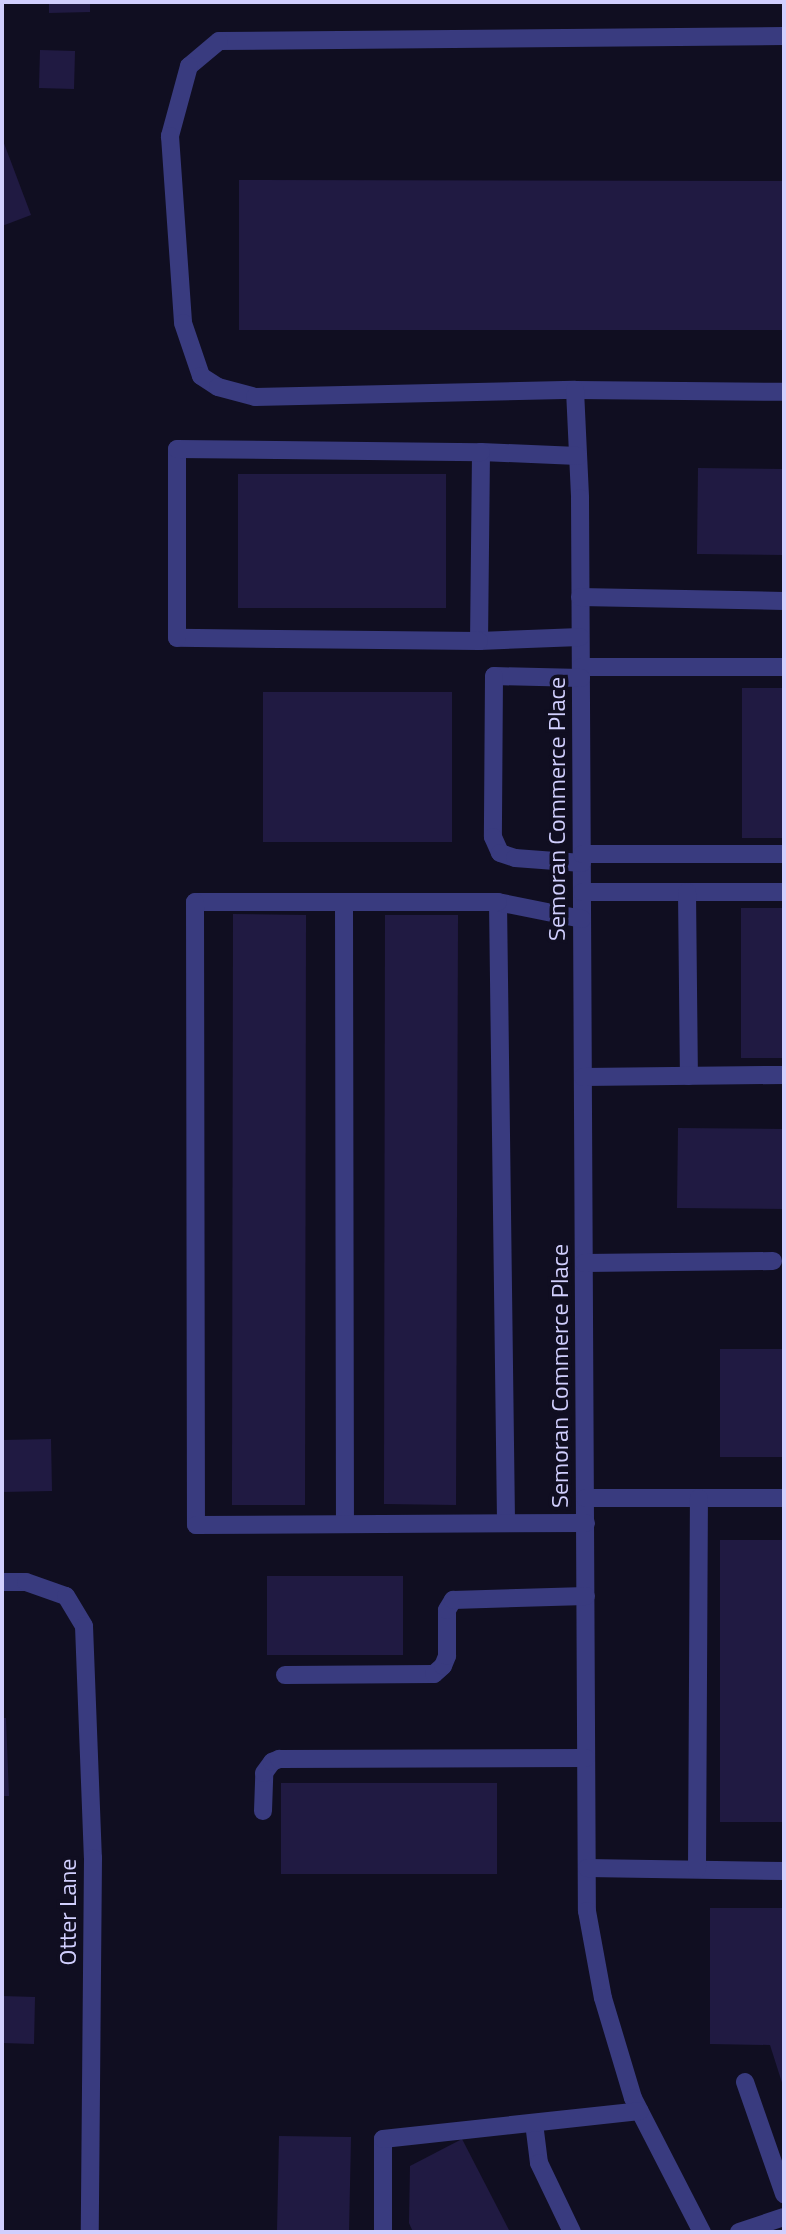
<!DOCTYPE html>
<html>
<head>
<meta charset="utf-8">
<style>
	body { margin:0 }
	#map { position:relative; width:786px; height:2234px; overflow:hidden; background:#100e21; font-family:"Titillium Web",sans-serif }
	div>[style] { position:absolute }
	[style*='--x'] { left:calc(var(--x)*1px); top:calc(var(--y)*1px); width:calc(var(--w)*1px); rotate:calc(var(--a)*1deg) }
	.building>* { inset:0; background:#201a42 }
	.minor>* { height:18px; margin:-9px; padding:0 9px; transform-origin:9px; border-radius:9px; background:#393b7f }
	span { translate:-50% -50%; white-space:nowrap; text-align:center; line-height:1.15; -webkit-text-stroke:7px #100e21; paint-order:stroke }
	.street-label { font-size:24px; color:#d1cffe }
	.frame { position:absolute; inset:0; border:4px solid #d1cffe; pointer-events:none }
</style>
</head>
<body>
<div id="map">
	<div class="building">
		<i style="clip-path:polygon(49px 2px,90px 2px,90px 12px,49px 13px)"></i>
		<i style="clip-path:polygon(40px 50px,75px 51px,74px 89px,39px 88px)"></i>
		<i style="clip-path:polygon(2px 138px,31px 215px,2px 226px)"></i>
		<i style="clip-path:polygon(239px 180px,784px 181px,784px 330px,239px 330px)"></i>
		<i style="clip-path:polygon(698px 468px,784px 469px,784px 555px,697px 554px)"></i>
		<i style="clip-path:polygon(238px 474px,446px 474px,446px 608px,238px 608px)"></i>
		<i style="clip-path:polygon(742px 688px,784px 688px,784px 838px,742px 838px)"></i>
		<i style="clip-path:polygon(263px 692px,452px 692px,452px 842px,263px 842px)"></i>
		<i style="clip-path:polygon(741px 908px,784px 908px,784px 1058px,741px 1058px)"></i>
		<i style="clip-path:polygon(233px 914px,306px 915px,305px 1505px,232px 1505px)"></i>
		<i style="clip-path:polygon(385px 915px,458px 915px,456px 1505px,384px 1504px)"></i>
		<i style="clip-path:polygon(678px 1128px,784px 1129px,784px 1209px,677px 1208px)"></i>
		<i style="clip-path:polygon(720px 1349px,784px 1349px,784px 1457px,720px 1457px)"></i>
		<i style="clip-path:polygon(51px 1439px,52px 1491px,2px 1492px,2px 1440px)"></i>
		<i style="clip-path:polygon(720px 1540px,784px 1540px,784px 1822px,720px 1822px)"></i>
		<i style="clip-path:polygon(267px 1576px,403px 1576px,403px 1655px,267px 1655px)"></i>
		<i style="clip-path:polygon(2px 1718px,6px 1718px,9px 1796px,2px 1796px)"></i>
		<i style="clip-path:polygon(281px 1783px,497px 1783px,497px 1874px,281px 1874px)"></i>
		<i style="clip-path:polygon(710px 1908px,784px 1908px,784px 2089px,770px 2045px,710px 2044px)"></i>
		<i style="clip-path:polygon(2px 1996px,35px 1997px,34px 2044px,2px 2043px)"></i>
		<i style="clip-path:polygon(279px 2136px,351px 2137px,349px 2232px,277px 2232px)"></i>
		<i style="clip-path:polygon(462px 2139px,510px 2232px,413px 2232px,409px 2223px,410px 2166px)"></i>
	</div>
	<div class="minor">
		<i style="--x:784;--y:36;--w:565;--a:179.49"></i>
		<i style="--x:219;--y:41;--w:39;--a:140"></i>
		<i style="--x:189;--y:66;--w:73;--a:105.2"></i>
		<i style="--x:170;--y:136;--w:187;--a:86"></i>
		<i style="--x:183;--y:323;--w:56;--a:71.2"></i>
		<i style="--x:201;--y:376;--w:20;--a:33"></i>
		<i style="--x:218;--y:387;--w:38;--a:15"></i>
		<i style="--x:255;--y:397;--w:320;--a:-1.3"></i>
		<i style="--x:575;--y:390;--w:209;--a:0.5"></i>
		<i style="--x:575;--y:390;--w:108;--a:87.3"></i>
		<i style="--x:580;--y:498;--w:1413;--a:89.72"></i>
		<i style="--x:587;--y:1911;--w:88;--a:79.6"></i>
		<i style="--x:603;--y:1998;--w:104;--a:73.3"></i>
		<i style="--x:633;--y:2098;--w:151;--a:62.8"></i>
		<i style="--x:578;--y:456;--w:97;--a:-177.6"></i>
		<i style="--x:481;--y:452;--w:189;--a:90.6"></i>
		<i style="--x:479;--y:641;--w:101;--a:-2.3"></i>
		<i style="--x:580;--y:597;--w:204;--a:1.1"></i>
		<i style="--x:479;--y:641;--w:302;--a:-179.4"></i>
		<i style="--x:177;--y:638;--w:189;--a:-90"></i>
		<i style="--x:177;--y:449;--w:304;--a:0.6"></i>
		<i style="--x:581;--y:667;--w:203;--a:0"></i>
		<i style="--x:581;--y:678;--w:87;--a:-178.7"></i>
		<i style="--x:494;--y:676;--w:161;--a:90.4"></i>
		<i style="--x:493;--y:837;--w:17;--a:66"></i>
		<i style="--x:500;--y:853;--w:16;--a:18"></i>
		<i style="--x:515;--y:858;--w:67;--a:4.3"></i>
		<i style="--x:582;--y:854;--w:202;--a:0"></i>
		<i style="--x:582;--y:892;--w:202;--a:0"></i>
		<i style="--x:687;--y:892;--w:184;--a:89.4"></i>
		<i style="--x:344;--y:902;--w:622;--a:89.91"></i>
		<i style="--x:498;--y:902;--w:620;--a:89.26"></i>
		<i style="--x:582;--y:919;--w:86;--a:-168.6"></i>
		<i style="--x:498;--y:902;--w:303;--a:180"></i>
		<i style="--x:195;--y:902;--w:623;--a:89.91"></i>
		<i style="--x:196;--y:1525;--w:390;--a:-0.3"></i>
		<i style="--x:583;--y:1077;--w:201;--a:-0.6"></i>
		<i style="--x:584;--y:1263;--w:189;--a:-0.6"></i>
		<i style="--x:585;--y:1498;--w:199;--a:0"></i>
		<i style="--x:2;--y:1582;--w:24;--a:0"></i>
		<i style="--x:26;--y:1582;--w:42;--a:19.3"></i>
		<i style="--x:66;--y:1596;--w:35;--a:59"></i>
		<i style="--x:84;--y:1626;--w:232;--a:87.8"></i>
		<i style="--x:93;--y:1858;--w:374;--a:90.5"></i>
		<i style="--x:285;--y:1675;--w:149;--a:-0.4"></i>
		<i style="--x:434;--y:1674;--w:12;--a:-42"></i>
		<i style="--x:443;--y:1666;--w:11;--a:-68"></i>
		<i style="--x:447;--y:1656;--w:46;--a:-90"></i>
		<i style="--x:447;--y:1610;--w:12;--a:-59"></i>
		<i style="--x:453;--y:1600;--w:133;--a:-1.7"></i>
		<i style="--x:263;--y:1811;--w:38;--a:-88"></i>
		<i style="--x:264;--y:1773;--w:14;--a:-54"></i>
		<i style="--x:272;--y:1762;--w:8;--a:-23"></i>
		<i style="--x:279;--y:1759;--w:307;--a:-0.2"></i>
		<i style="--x:587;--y:1868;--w:197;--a:0.9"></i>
		<i style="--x:697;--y:1869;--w:371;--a:-89.7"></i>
		<i style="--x:745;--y:2082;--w:119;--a:70.8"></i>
		<i style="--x:534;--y:2123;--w:40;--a:82.9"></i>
		<i style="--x:539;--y:2163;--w:76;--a:64.4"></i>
		<i style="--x:383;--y:2232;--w:93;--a:-90"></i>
		<i style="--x:383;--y:2139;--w:258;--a:-6.2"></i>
		<i style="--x:739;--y:2232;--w:47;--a:-18.4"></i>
	</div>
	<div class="street-label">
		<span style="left:557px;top:809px;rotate:-90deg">Semoran Commerce Place</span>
		<span style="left:560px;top:1376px;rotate:-90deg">Semoran Commerce Place</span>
		<span style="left:68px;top:1912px;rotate:-90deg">Otter Lane</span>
	</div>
	<div class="frame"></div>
</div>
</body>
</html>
